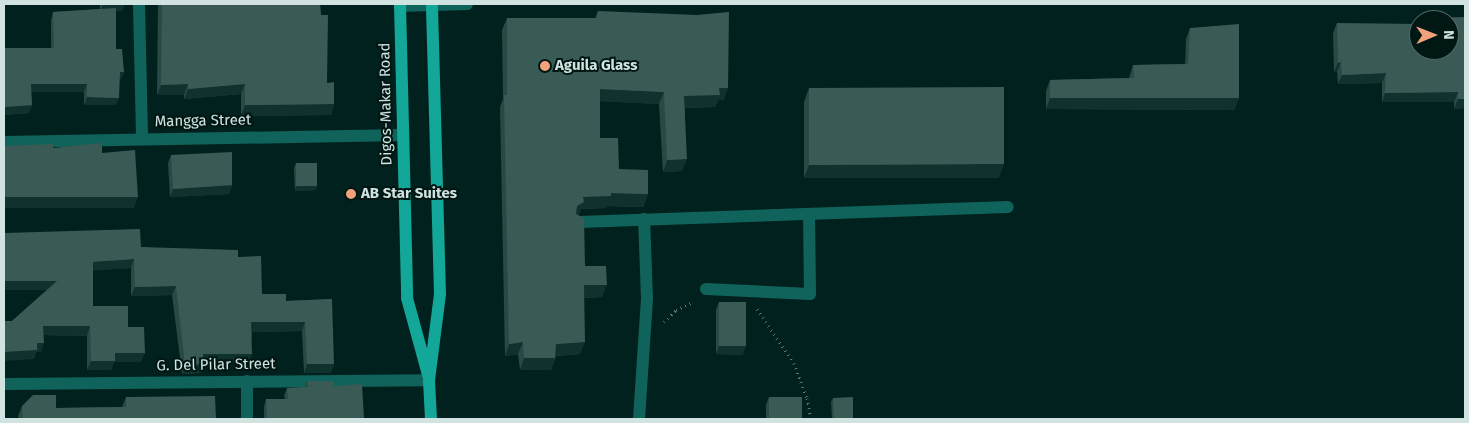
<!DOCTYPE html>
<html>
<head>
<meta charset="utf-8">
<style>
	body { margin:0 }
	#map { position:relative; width:1469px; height:423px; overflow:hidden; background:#00211d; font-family:"Fira Sans",sans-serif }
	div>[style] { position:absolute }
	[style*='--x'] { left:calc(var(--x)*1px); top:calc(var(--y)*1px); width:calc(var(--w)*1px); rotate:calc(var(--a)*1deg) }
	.path>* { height:3px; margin-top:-1.5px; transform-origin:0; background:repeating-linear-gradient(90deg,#5d7875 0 1px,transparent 0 5px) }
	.lane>* { height:12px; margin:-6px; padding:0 6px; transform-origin:6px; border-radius:6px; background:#10635a }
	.street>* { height:12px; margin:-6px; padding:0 6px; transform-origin:6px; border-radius:6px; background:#10635a }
	.primary>* { height:12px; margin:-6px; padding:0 6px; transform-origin:6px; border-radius:6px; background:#12a798 }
	.wall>* { inset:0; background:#284a45 }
	.shaded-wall>* { inset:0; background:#10322e }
	.building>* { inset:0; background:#3a5a55 }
	.dots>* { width:14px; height:14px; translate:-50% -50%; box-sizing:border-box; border:2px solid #001714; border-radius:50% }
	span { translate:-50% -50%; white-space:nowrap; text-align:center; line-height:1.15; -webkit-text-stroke:4px #001714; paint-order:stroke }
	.poi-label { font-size:15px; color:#d0e3e0; font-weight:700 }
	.left { translate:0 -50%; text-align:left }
	.street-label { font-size:15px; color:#d0e3e0 }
	.frame { position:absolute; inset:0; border:5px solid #d0e3e0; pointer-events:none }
	.north { position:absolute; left:1409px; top:10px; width:50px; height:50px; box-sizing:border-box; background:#001714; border:1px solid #536966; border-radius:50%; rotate:89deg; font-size:14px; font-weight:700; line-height:20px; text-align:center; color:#d0e3e0 }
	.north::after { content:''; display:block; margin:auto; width:18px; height:22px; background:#f1a27b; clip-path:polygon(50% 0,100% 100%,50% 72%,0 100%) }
</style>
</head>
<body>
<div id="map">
	<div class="path">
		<i style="--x:757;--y:309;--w:65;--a:55.6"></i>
		<i style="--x:794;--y:363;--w:37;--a:70"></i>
		<i style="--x:807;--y:398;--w:21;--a:79"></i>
		<i style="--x:664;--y:322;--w:17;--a:-45"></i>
		<i style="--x:676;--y:310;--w:19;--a:-25"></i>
	</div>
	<div class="lane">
		<i style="--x:706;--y:289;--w:104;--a:2.8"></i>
		<i style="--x:810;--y:294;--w:80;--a:-90.7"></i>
	</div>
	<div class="street">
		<i style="--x:139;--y:4;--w:134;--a:88.7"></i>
		<i style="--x:400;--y:6;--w:67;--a:-1.7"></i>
		<i style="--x:4;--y:142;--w:398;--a:-1"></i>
		<i style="--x:579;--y:222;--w:429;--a:-2"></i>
		<i style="--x:247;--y:381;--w:38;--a:90"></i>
		<i style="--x:4;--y:384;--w:425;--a:-0.5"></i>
		<i style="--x:639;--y:419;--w:120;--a:-86.2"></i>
		<i style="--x:647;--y:299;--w:80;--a:-92.1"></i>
	</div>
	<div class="primary">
		<i style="--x:400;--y:4;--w:294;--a:88.6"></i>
		<i style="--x:407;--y:298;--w:80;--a:74.7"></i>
		<i style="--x:431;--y:419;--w:39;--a:-93"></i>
		<i style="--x:429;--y:380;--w:87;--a:-82.7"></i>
		<i style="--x:440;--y:294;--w:290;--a:-91.6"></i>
	</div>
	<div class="wall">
		<i style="clip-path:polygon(100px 4px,124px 4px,122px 11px,116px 11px,116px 49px,124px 72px,121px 79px,119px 79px,116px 105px,84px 105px,84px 92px,31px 92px,32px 105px,29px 113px,4px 115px,4px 48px,51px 48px,51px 20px,53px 12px,100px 9px)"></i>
		<i style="clip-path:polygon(158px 4px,320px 4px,327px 83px,334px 104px,331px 115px,241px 116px,241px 94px,184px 99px,184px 95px,157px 95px)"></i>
		<i style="clip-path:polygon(598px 11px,724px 100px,718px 100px,715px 107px,685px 108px,682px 171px,663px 172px,659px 104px,600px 101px,600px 138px,619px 169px,648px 194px,643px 207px,607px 206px,606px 208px,581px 209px,579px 214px,578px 215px,585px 266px,602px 297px,584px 298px,580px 354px,556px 356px,551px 370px,520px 370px,518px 354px,505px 356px,500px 107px,503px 99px,502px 30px,507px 18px,595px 18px)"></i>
		<i style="clip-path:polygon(1465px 17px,1465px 108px,1454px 109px,1454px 102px,1382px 102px,1382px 83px,1338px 84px,1337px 72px,1334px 72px,1333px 33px,1337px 23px,1419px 50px,1449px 20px,1439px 20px,1440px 18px)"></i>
		<i style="clip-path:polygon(1190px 28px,1239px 98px,1234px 110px,1046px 109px,1046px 91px,1050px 80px,1129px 78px,1133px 65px,1185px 64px,1186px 39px)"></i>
		<i style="clip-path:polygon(809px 88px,999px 178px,804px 178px,804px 102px)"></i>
		<i style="clip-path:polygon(171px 155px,232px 185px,229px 194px,170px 197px,168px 163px)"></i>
		<i style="clip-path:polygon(296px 163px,316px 190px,295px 191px,294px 168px)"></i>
		<i style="clip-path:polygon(141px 247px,238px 257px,262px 294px,286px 301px,332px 299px,331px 373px,304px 373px,302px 331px,252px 332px,249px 363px,204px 363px,201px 373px,182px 374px,172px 295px,131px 296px,131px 268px,93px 270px,93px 306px,128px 327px,141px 362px,114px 362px,111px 370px,87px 370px,87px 336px,43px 335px,41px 352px,36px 352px,34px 359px,12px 321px,47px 290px)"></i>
		<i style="clip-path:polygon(719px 302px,743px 355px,716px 354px,716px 310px)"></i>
		<i style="clip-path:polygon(307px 381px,334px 386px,364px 419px,264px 419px,264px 407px,266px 399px,285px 399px,284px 396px,287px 388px,305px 387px)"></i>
		<i style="clip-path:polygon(126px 397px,216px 419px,19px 419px,18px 416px,22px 406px,56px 408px,122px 407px)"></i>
		<i style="clip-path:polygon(769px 397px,802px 419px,766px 419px,766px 405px)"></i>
		<i style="clip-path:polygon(833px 398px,853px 418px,853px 419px,832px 419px,831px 402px)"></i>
	</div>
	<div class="shaded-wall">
		<i style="clip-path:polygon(103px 4px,124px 4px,122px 11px,100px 12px)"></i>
		<i style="clip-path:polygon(1341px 62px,1337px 72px,1334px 72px,1338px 63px)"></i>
		<i style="clip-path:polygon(120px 72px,124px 72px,121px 79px,117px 80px)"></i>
		<i style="clip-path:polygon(1386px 73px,1382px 83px,1338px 84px,1342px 75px)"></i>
		<i style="clip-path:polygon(31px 84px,87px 84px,84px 92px,28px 92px)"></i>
		<i style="clip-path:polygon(188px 84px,184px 95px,157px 95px,161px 85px)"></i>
		<i style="clip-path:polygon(245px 84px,241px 94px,184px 99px,188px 89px)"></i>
		<i style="clip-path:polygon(719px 88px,728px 88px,724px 100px,718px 100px,715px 107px,680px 108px,684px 96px)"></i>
		<i style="clip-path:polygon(600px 89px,664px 92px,659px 104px,596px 101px)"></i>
		<i style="clip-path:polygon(1458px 92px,1454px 102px,1382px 102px,1385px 93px)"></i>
		<i style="clip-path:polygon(87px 97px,119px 98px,116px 105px,84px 105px)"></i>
		<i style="clip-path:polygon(1050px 98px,1239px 98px,1234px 110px,1046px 109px)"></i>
		<i style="clip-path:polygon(1458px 99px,1465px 99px,1465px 108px,1454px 109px)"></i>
		<i style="clip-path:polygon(334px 104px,331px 115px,241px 116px,245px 105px)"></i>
		<i style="clip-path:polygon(32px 105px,29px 113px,4px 115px,4px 107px)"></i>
		<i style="clip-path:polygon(687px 159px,682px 171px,663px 172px,667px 160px)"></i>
		<i style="clip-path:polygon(1004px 164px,999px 178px,804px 178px,809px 165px)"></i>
		<i style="clip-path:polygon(232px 185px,229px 194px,170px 197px,173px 189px)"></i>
		<i style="clip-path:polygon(296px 186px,317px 186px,316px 190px,295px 191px)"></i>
		<i style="clip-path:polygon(611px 193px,648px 194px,643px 207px,607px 206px,606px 208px,581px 209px,579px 214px,572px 218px,577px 206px,583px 197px)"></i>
		<i style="clip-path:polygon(4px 197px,138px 197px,134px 208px,4px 208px)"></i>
		<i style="clip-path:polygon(134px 259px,131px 268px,90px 271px,93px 262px)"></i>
		<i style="clip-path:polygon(4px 281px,57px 281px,54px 290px,4px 290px)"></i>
		<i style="clip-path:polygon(584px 285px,607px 285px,602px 297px,579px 298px)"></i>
		<i style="clip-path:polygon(176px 286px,172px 295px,131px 296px,135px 287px)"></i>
		<i style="clip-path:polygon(251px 322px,305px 322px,302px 331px,248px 332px)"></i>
		<i style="clip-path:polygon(43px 326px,90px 326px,87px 336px,39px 335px)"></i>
		<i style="clip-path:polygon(523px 342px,518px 354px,505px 356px,509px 344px)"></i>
		<i style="clip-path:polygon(585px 342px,580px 354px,552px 356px,556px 344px)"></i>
		<i style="clip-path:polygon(37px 343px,44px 343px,41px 352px,36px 352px,34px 359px,4px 361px,4px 352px)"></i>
		<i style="clip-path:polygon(719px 346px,746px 346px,743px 355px,716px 354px)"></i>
		<i style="clip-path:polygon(115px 353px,145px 353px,141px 362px,114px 362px,111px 370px,87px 370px,91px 361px)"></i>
		<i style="clip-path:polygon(203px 354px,252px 354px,249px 363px,200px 363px)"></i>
		<i style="clip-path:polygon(524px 358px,555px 358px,551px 370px,520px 370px)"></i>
		<i style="clip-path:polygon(204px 364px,201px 373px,182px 374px,185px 365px)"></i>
		<i style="clip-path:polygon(307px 364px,334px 364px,331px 373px,304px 373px)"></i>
		<i style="clip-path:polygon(853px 418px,853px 419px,834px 419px)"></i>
	</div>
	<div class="building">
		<i style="clip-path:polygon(162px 4px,320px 4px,321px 15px,328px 15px,327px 83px,334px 82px,334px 104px,245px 105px,245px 84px,188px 89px,188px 84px,161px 85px)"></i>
		<i style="clip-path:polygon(116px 8px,116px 49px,122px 49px,124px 72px,120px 72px,119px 98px,87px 97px,87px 84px,31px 84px,32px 105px,4px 107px,4px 48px,54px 48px,53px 12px)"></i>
		<i style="clip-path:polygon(598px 11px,697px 15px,729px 12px,728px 88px,719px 88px,720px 95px,684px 96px,687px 159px,667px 160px,664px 92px,600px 89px,600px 138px,618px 138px,619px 169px,648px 170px,648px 194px,611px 193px,611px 196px,583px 197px,584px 202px,577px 206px,576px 214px,584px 218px,585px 266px,606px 266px,607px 285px,584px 285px,585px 342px,556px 344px,555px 358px,524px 358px,523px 342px,509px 344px,504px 95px,507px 95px,507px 18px,597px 18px)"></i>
		<i style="clip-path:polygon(1465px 17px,1465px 99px,1458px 99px,1458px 92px,1385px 93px,1386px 73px,1342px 75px,1341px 62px,1338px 63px,1337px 23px,1419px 24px,1419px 50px,1449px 50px,1449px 20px,1440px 20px,1440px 18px)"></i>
		<i style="clip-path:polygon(1239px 24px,1239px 98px,1050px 98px,1050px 80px,1134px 78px,1133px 65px,1188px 64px,1190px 28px)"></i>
		<i style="clip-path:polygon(1004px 87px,1004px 164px,809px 165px,809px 88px)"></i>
		<i style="clip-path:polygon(102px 143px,102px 153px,135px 150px,138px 197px,4px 197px,4px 146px,53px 144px,53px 148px)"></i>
		<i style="clip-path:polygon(232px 152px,232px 185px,173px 189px,171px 155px)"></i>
		<i style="clip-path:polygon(296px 163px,317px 163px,317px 186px,296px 186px)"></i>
		<i style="clip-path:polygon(140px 229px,141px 247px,238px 250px,238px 257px,261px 256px,262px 294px,286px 294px,286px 301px,332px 299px,334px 364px,307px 364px,305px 322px,251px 322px,252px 354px,203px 354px,204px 364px,185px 365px,176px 286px,135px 287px,134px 259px,93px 262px,93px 306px,128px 306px,128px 327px,144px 327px,145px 353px,115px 353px,115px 361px,91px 361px,90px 326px,43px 326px,44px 343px,37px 343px,37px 350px,4px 352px,4px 321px,12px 321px,57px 281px,4px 281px,4px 233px)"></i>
		<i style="clip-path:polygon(719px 302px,746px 302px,746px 346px,719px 346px)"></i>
		<i style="clip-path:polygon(307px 381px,334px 381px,334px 386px,362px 384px,364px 419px,267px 419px,266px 399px,288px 399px,287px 388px,308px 387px)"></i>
		<i style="clip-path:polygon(33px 395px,56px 395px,56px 408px,126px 407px,126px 397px,215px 396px,216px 419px,23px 419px,22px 406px)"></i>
		<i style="clip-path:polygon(769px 397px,802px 397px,802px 419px,769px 419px)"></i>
		<i style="clip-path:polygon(853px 397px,853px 418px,834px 419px,833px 398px)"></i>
	</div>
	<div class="dots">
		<i style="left:545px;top:66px;background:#f1a27b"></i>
		<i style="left:351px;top:194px;background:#f1a27b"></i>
	</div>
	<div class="poi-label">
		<span class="left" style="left:555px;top:66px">Aguila Glass</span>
		<span class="left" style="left:361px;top:194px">AB Star Suites</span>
	</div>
	<div class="street-label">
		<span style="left:386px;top:104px;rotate:-91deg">Digos-Makar Road</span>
		<span style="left:203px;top:121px;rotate:-1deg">Mangga Street</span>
		<span style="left:216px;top:365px;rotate:-1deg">G. Del Pilar Street</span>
	</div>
	<div class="frame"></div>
	<div class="north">N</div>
</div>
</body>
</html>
